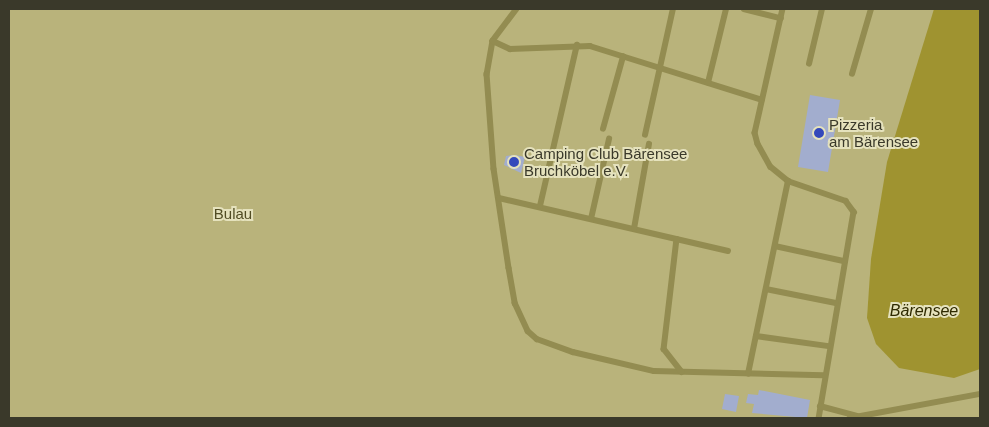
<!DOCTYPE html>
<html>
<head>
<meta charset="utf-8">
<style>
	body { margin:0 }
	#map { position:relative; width:989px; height:427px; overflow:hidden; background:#e5e2bd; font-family:Arial,sans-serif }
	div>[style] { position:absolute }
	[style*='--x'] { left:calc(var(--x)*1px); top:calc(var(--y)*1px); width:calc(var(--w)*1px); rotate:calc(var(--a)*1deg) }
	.green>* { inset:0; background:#b9b37b }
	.water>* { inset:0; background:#9f9330 }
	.building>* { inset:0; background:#a2adce }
	.service>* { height:5.5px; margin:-2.75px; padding:0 2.75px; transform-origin:2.75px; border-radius:2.75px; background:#938c51 }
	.dots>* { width:14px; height:14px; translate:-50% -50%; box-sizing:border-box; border:2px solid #e5e2bd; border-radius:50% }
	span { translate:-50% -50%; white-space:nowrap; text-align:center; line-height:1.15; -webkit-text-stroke:4px #e5e2bd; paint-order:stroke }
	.poi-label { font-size:15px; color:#3a392a }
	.left { translate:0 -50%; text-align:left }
	.park-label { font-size:15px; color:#524d24 }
	.water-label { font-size:16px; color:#2f2a00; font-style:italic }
	.frame { position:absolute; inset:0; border:10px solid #3a392a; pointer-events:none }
</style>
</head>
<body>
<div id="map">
	<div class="green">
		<i style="clip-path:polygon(9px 9px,980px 9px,980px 418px,9px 418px)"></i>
	</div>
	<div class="water">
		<i style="clip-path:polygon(934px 9px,980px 9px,980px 369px,954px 378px,899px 368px,876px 344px,867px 318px,871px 259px,887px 162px)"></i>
	</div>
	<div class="building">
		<i style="clip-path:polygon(810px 95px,840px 100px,828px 172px,798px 167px)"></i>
		<i style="clip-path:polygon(515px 155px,525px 157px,521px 173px,504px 165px,506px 156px)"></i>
		<i style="clip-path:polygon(759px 390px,810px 400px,807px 418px,752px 413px,754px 404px,746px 403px,748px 394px,758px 395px)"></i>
		<i style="clip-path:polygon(725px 394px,739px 396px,736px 412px,722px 409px)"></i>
	</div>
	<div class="service">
		<i style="--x:517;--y:9;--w:40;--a:127"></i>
		<i style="--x:493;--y:41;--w:34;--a:100"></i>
		<i style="--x:487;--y:74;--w:95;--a:85.8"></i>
		<i style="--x:494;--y:169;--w:100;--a:81.4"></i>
		<i style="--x:509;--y:268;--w:36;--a:80"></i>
		<i style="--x:515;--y:303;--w:31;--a:65"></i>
		<i style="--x:528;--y:331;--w:12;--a:42"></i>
		<i style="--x:537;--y:339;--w:38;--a:20"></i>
		<i style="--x:573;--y:352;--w:83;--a:13.2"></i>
		<i style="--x:654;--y:371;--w:169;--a:1.4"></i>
		<i style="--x:744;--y:9;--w:38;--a:14"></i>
		<i style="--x:783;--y:9;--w:127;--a:102.7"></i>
		<i style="--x:755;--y:133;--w:11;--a:75"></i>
		<i style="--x:758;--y:144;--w:26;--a:61"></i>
		<i style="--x:771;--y:167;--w:22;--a:39"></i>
		<i style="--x:788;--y:181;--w:61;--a:19"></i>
		<i style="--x:846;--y:201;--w:14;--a:54"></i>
		<i style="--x:854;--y:212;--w:209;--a:99.6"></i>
		<i style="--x:493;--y:41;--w:19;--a:25"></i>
		<i style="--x:510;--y:49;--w:80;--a:-2.1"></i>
		<i style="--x:590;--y:46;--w:180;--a:17.4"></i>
		<i style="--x:809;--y:64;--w:57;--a:-76.7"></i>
		<i style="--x:852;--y:74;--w:68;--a:-73.7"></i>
		<i style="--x:708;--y:83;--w:76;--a:-76.3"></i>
		<i style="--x:603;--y:129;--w:75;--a:-74.5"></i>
		<i style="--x:645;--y:135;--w:129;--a:-77.5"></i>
		<i style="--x:499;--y:198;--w:235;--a:13"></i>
		<i style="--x:540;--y:206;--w:165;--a:-77.1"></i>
		<i style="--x:591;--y:219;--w:82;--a:-77.3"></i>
		<i style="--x:634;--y:229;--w:86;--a:-80"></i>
		<i style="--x:677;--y:239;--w:111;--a:96.7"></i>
		<i style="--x:664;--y:349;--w:29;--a:52"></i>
		<i style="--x:775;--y:246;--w:71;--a:12.3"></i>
		<i style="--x:766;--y:289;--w:71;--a:11.3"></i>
		<i style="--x:756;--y:336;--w:73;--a:7.9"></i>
		<i style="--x:748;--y:374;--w:197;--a:-78.3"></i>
		<i style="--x:820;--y:406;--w:38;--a:15"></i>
		<i style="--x:850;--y:418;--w:132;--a:-10.5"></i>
	</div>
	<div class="dots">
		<i style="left:819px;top:133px;background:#3449bb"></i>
		<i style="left:514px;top:162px;background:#3449bb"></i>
	</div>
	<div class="poi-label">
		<span class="left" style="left:829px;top:133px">Pizzeria<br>am Bärensee</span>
		<span class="left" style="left:524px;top:162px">Camping Club Bärensee<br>Bruchköbel e.V.</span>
	</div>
	<div class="park-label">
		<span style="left:233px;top:214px">Bulau</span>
	</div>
	<div class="water-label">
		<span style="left:924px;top:311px">Bärensee</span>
	</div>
	<div class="frame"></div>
</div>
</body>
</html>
